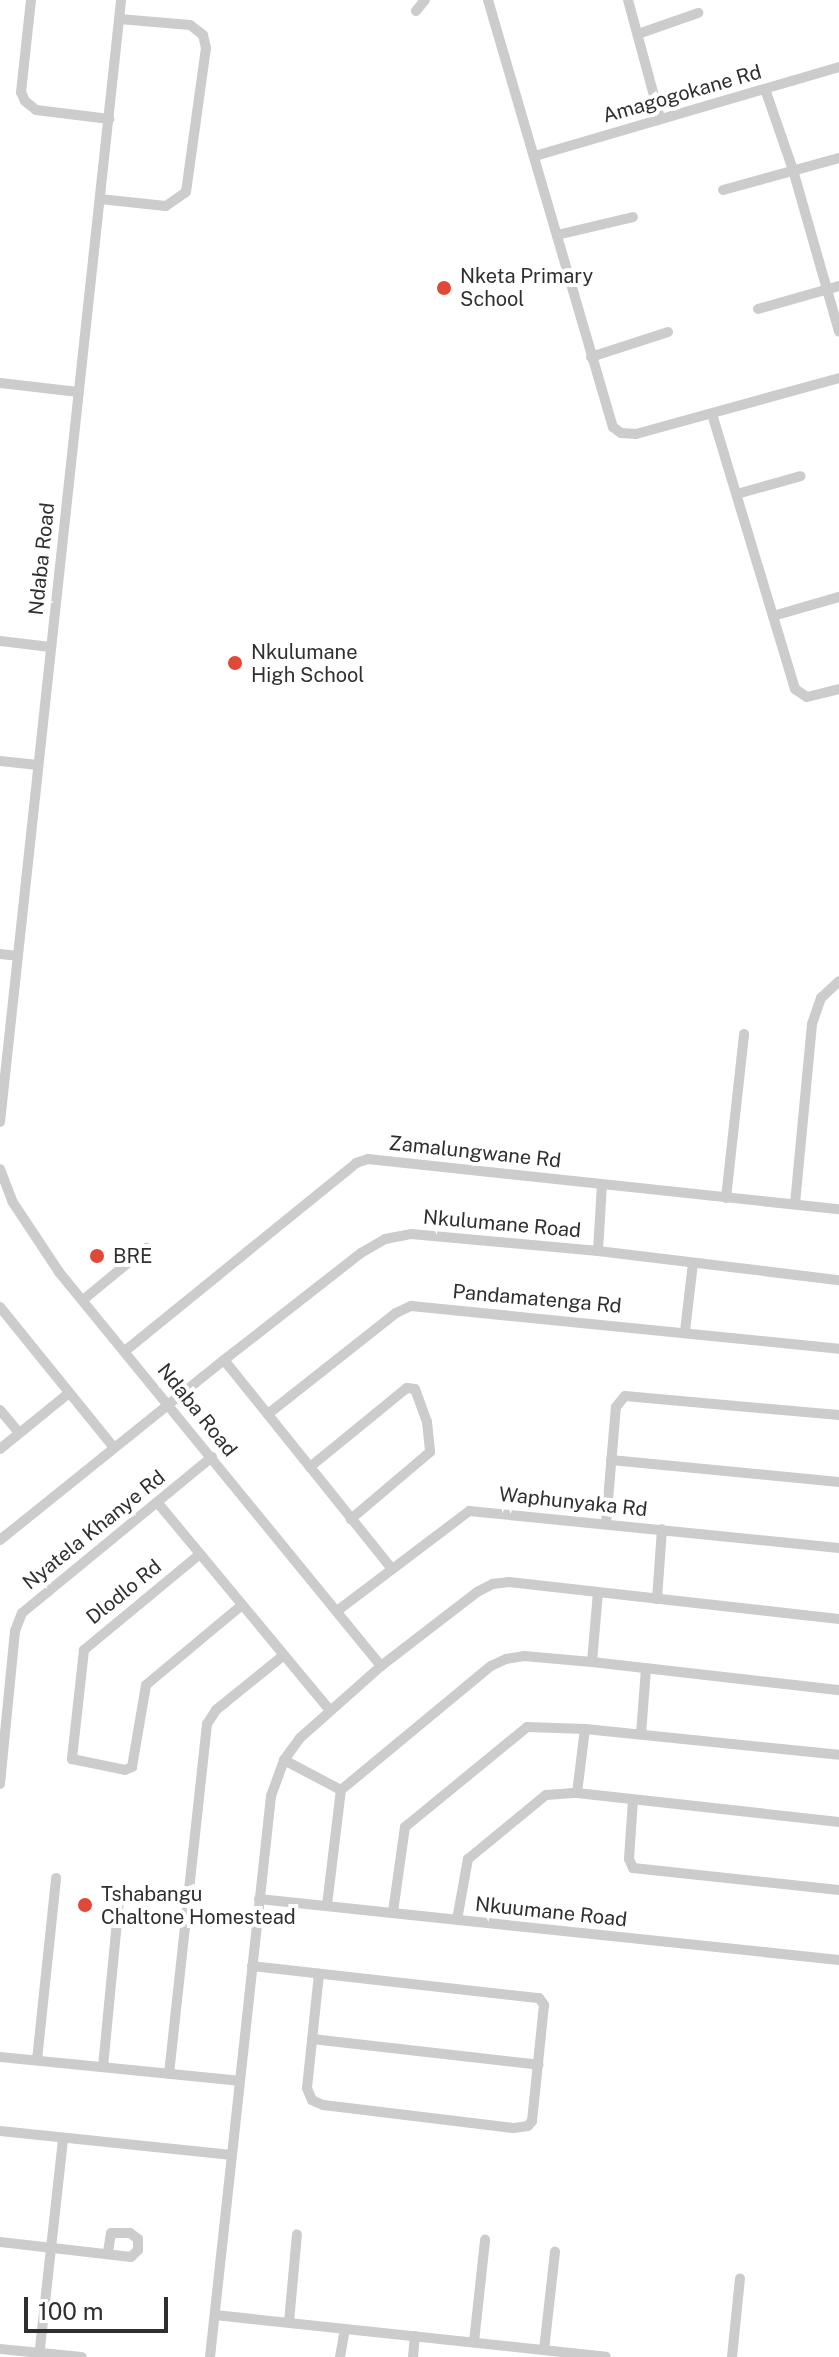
<!DOCTYPE html>
<html>
<head>
<meta charset="utf-8">
<style>
	body { margin:0 }
	#map { position:relative; width:839px; height:2357px; overflow:hidden; background:#fff; font-family:"Public Sans",sans-serif }
	div>[style] { position:absolute }
	[style*='--x'] { left:calc(var(--x)*1px); top:calc(var(--y)*1px); width:calc(var(--w)*1px); rotate:calc(var(--a)*1deg) }
	.street>* { height:10px; margin:-5px; padding:0 5px; transform-origin:5px; border-radius:5px; background:#ccc }
	.dots>* { width:22px; height:22px; translate:-50% -50%; box-sizing:border-box; border:4px solid #fff; border-radius:50% }
	span { translate:-50% -50%; white-space:nowrap; text-align:center; line-height:1.15; -webkit-text-stroke:8px #fff; paint-order:stroke }
	.street-label { font-size:20px; color:#2f2f2f }
	.poi-label { font-size:20px; color:#2f2f2f }
	.left { translate:0 -50%; text-align:left }
	.scale { position:absolute; left:24px; top:2297px; width:144px; height:36px; box-sizing:border-box; border:4px solid #2f2f2f; border-top:0; padding-left:10px; font-size:24px; line-height:28px; white-space:nowrap; color:#2f2f2f; -webkit-text-stroke:6px #fff; paint-order:stroke }
</style>
</head>
<body>
<div id="map">
	<div class="street">
		<i style="--x:31;--y:0;--w:93;--a:96.2"></i>
		<i style="--x:21;--y:92;--w:10;--a:66"></i>
		<i style="--x:25;--y:101;--w:14;--a:39"></i>
		<i style="--x:36;--y:110;--w:74;--a:7"></i>
		<i style="--x:488;--y:0;--w:445;--a:73.7"></i>
		<i style="--x:613;--y:427;--w:10;--a:37"></i>
		<i style="--x:621;--y:433;--w:15;--a:4"></i>
		<i style="--x:636;--y:434;--w:211;--a:-15.4"></i>
		<i style="--x:628;--y:0;--w:122;--a:74.8"></i>
		<i style="--x:416;--y:11;--w:14;--a:-51"></i>
		<i style="--x:638;--y:34;--w:64;--a:-19.3"></i>
		<i style="--x:765;--y:89;--w:86;--a:70.9"></i>
		<i style="--x:793;--y:170;--w:168;--a:74.1"></i>
		<i style="--x:535;--y:156;--w:317;--a:-16.3"></i>
		<i style="--x:723;--y:190;--w:120;--a:-15.4"></i>
		<i style="--x:100;--y:199;--w:66;--a:6.1"></i>
		<i style="--x:166;--y:206;--w:24;--a:-35"></i>
		<i style="--x:186;--y:192;--w:145;--a:-82.1"></i>
		<i style="--x:206;--y:48;--w:13;--a:-103"></i>
		<i style="--x:203;--y:35;--w:16;--a:-142"></i>
		<i style="--x:190;--y:25;--w:71;--a:-175.2"></i>
		<i style="--x:557;--y:235;--w:78;--a:-13.3"></i>
		<i style="--x:758;--y:309;--w:84;--a:-15.9"></i>
		<i style="--x:591;--y:357;--w:81;--a:-18"></i>
		<i style="--x:0;--y:383;--w:79;--a:6.6"></i>
		<i style="--x:712;--y:414;--w:287;--a:73.2"></i>
		<i style="--x:795;--y:689;--w:14;--a:34"></i>
		<i style="--x:807;--y:697;--w:33;--a:-14"></i>
		<i style="--x:737;--y:494;--w:66;--a:-15.7"></i>
		<i style="--x:773;--y:616;--w:69;--a:-16.1"></i>
		<i style="--x:0;--y:641;--w:51;--a:6.7"></i>
		<i style="--x:0;--y:761;--w:38;--a:6"></i>
		<i style="--x:0;--y:954;--w:18;--a:6"></i>
		<i style="--x:0;--y:1122;--w:1129;--a:-83.84"></i>
		<i style="--x:0;--y:1169;--w:34;--a:69"></i>
		<i style="--x:12;--y:1201;--w:85;--a:56.5"></i>
		<i style="--x:59;--y:1272;--w:509;--a:50.74"></i>
		<i style="--x:726;--y:1198;--w:165;--a:-83.7"></i>
		<i style="--x:795;--y:1204;--w:181;--a:-84.6"></i>
		<i style="--x:812;--y:1024;--w:28;--a:-71"></i>
		<i style="--x:821;--y:998;--w:25;--a:-43"></i>
		<i style="--x:598;--y:1251;--w:67;--a:-86.6"></i>
		<i style="--x:83;--y:1300;--w:82;--a:-39.5"></i>
		<i style="--x:0;--y:1307;--w:181;--a:51"></i>
		<i style="--x:685;--y:1331;--w:68;--a:-83.3"></i>
		<i style="--x:125;--y:1351;--w:298;--a:-39.1"></i>
		<i style="--x:356;--y:1163;--w:13;--a:-18"></i>
		<i style="--x:368;--y:1159;--w:474;--a:6.1"></i>
		<i style="--x:224;--y:1360;--w:267;--a:51.2"></i>
		<i style="--x:0;--y:1410;--w:30;--a:50"></i>
		<i style="--x:268;--y:1414;--w:163;--a:-38.3"></i>
		<i style="--x:396;--y:1313;--w:17;--a:-25"></i>
		<i style="--x:411;--y:1306;--w:430;--a:5.7"></i>
		<i style="--x:0;--y:1449;--w:89;--a:-39.1"></i>
		<i style="--x:611;--y:1460;--w:229;--a:5.5"></i>
		<i style="--x:310;--y:1467;--w:125;--a:-39.2"></i>
		<i style="--x:407;--y:1388;--w:8;--a:7"></i>
		<i style="--x:415;--y:1389;--w:35;--a:70"></i>
		<i style="--x:427;--y:1422;--w:30;--a:84"></i>
		<i style="--x:430;--y:1452;--w:104;--a:139.7"></i>
		<i style="--x:157;--y:1502;--w:269;--a:50.3"></i>
		<i style="--x:606;--y:1523;--w:116;--a:-85.1"></i>
		<i style="--x:616;--y:1407;--w:14;--a:-51"></i>
		<i style="--x:625;--y:1396;--w:215;--a:5.1"></i>
		<i style="--x:0;--y:1540;--w:287;--a:-38.8"></i>
		<i style="--x:224;--y:1360;--w:174;--a:-38"></i>
		<i style="--x:361;--y:1253;--w:28;--a:-30"></i>
		<i style="--x:385;--y:1239;--w:26;--a:-11"></i>
		<i style="--x:411;--y:1234;--w:188;--a:5.2"></i>
		<i style="--x:598;--y:1251;--w:243;--a:6.9"></i>
		<i style="--x:200;--y:1554;--w:151;--a:140.4"></i>
		<i style="--x:84;--y:1650;--w:110;--a:96.3"></i>
		<i style="--x:72;--y:1759;--w:54;--a:11.7"></i>
		<i style="--x:125;--y:1770;--w:8;--a:-23"></i>
		<i style="--x:132;--y:1767;--w:83;--a:-80.3"></i>
		<i style="--x:146;--y:1685;--w:125;--a:-39.8"></i>
		<i style="--x:657;--y:1599;--w:70;--a:-85.9"></i>
		<i style="--x:337;--y:1611;--w:166;--a:-37.1"></i>
		<i style="--x:469;--y:1511;--w:372;--a:5.7"></i>
		<i style="--x:592;--y:1662;--w:70;--a:-85.1"></i>
		<i style="--x:641;--y:1734;--w:65;--a:-85.6"></i>
		<i style="--x:284;--y:1760;--w:64;--a:27.8"></i>
		<i style="--x:0;--y:1784;--w:154;--a:-84.4"></i>
		<i style="--x:15;--y:1631;--w:19;--a:-69"></i>
		<i style="--x:22;--y:1613;--w:246;--a:-39.4"></i>
		<i style="--x:577;--y:1793;--w:64;--a:-82.9"></i>
		<i style="--x:633;--y:1800;--w:59;--a:93.9"></i>
		<i style="--x:629;--y:1859;--w:10;--a:66"></i>
		<i style="--x:633;--y:1868;--w:207;--a:6.1"></i>
		<i style="--x:259;--y:1899;--w:583;--a:6"></i>
		<i style="--x:327;--y:1905;--w:116;--a:-83.1"></i>
		<i style="--x:341;--y:1790;--w:195;--a:-39.6"></i>
		<i style="--x:491;--y:1666;--w:17;--a:-25"></i>
		<i style="--x:506;--y:1659;--w:18;--a:-9"></i>
		<i style="--x:524;--y:1656;--w:68;--a:5"></i>
		<i style="--x:592;--y:1662;--w:249;--a:6.5"></i>
		<i style="--x:393;--y:1912;--w:86;--a:-82"></i>
		<i style="--x:405;--y:1827;--w:158;--a:-39.3"></i>
		<i style="--x:527;--y:1727;--w:58;--a:2"></i>
		<i style="--x:585;--y:1729;--w:255;--a:5.8"></i>
		<i style="--x:457;--y:1920;--w:62;--a:-79.8"></i>
		<i style="--x:468;--y:1859;--w:101;--a:-39.4"></i>
		<i style="--x:546;--y:1795;--w:31;--a:-4"></i>
		<i style="--x:577;--y:1793;--w:264;--a:6.3"></i>
		<i style="--x:252;--y:1966;--w:289;--a:6.4"></i>
		<i style="--x:539;--y:1998;--w:9;--a:54"></i>
		<i style="--x:544;--y:2005;--w:117;--a:95.9"></i>
		<i style="--x:532;--y:2121;--w:6;--a:129"></i>
		<i style="--x:528;--y:2126;--w:15;--a:172"></i>
		<i style="--x:513;--y:2128;--w:191;--a:-173.1"></i>
		<i style="--x:323;--y:2105;--w:12;--a:-156"></i>
		<i style="--x:312;--y:2100;--w:13;--a:-113"></i>
		<i style="--x:307;--y:2088;--w:115;--a:-84"></i>
		<i style="--x:312;--y:2039;--w:228;--a:6.5"></i>
		<i style="--x:0;--y:2057;--w:240;--a:5.7"></i>
		<i style="--x:37;--y:2060;--w:183;--a:-84"></i>
		<i style="--x:103;--y:2067;--w:176;--a:-84.5"></i>
		<i style="--x:169;--y:2074;--w:352;--a:-83.8"></i>
		<i style="--x:207;--y:1724;--w:17;--a:-57"></i>
		<i style="--x:216;--y:1710;--w:87;--a:-39"></i>
		<i style="--x:0;--y:2131;--w:233;--a:5.9"></i>
		<i style="--x:0;--y:2242;--w:132;--a:6.5"></i>
		<i style="--x:131;--y:2257;--w:10;--a:-45"></i>
		<i style="--x:138;--y:2250;--w:11;--a:-90"></i>
		<i style="--x:138;--y:2239;--w:10;--a:-143"></i>
		<i style="--x:130;--y:2233;--w:19;--a:180"></i>
		<i style="--x:111;--y:2233;--w:20;--a:99"></i>
		<i style="--x:215;--y:2315;--w:393;--a:6.1"></i>
		<i style="--x:289;--y:2322;--w:88;--a:-84.8"></i>
		<i style="--x:474;--y:2342;--w:103;--a:-83.8"></i>
		<i style="--x:0;--y:2349;--w:82;--a:5.6"></i>
		<i style="--x:544;--y:2350;--w:99;--a:-83.6"></i>
		<i style="--x:39;--y:2357;--w:220;--a:-83.7"></i>
		<i style="--x:210;--y:2357;--w:564;--a:-83.79"></i>
		<i style="--x:271;--y:1796;--w:38;--a:-70"></i>
		<i style="--x:284;--y:1760;--w:27;--a:-54"></i>
		<i style="--x:300;--y:1738;--w:108;--a:-41.6"></i>
		<i style="--x:381;--y:1666;--w:121;--a:-37.6"></i>
		<i style="--x:477;--y:1592;--w:18;--a:-27"></i>
		<i style="--x:493;--y:1584;--w:16;--a:-7"></i>
		<i style="--x:509;--y:1582;--w:332;--a:6.4"></i>
		<i style="--x:340;--y:2357;--w:28;--a:-80"></i>
		<i style="--x:413;--y:2357;--w:21;--a:-85"></i>
		<i style="--x:732;--y:2357;--w:79;--a:-84.2"></i>
	</div>
	<div class="dots">
		<i style="left:444px;top:288px;background:#e04838"></i>
		<i style="left:235px;top:663px;background:#e04838"></i>
		<i style="left:97px;top:1256px;background:#e04838"></i>
		<i style="left:85px;top:1905px;background:#e04838"></i>
	</div>
	<div class="street-label">
		<span style="left:682px;top:94px;rotate:-16deg">Amagogokane Rd</span>
		<span style="left:42px;top:559px;rotate:-84deg">Ndaba Road</span>
		<span style="left:475px;top:1152px;rotate:6deg">Zamalungwane Rd</span>
		<span style="left:502px;top:1224px;rotate:5deg">Nkulumane Road</span>
		<span style="left:537px;top:1299px;rotate:5deg">Pandamatenga Rd</span>
		<span style="left:197px;top:1410px;rotate:51deg">Ndaba Road</span>
		<span style="left:573px;top:1502px;rotate:6deg">Waphunyaka Rd</span>
		<span style="left:94px;top:1530px;rotate:-39deg">Nyatela Khanye Rd</span>
		<span style="left:124px;top:1592px;rotate:-39deg">Dlodlo Rd</span>
		<span style="left:551px;top:1912px;rotate:6deg">Nkuumane Road</span>
	</div>
	<div class="poi-label">
		<span class="left" style="left:460px;top:288px">Nketa Primary<br>School</span>
		<span class="left" style="left:251px;top:664px">Nkulumane<br>High School</span>
		<span class="left" style="left:113px;top:1256px">BRE</span>
		<span class="left" style="left:101px;top:1906px">Tshabangu<br>Chaltone Homestead</span>
	</div>
	<div class="scale">100 m</div>
</div>
</body>
</html>
